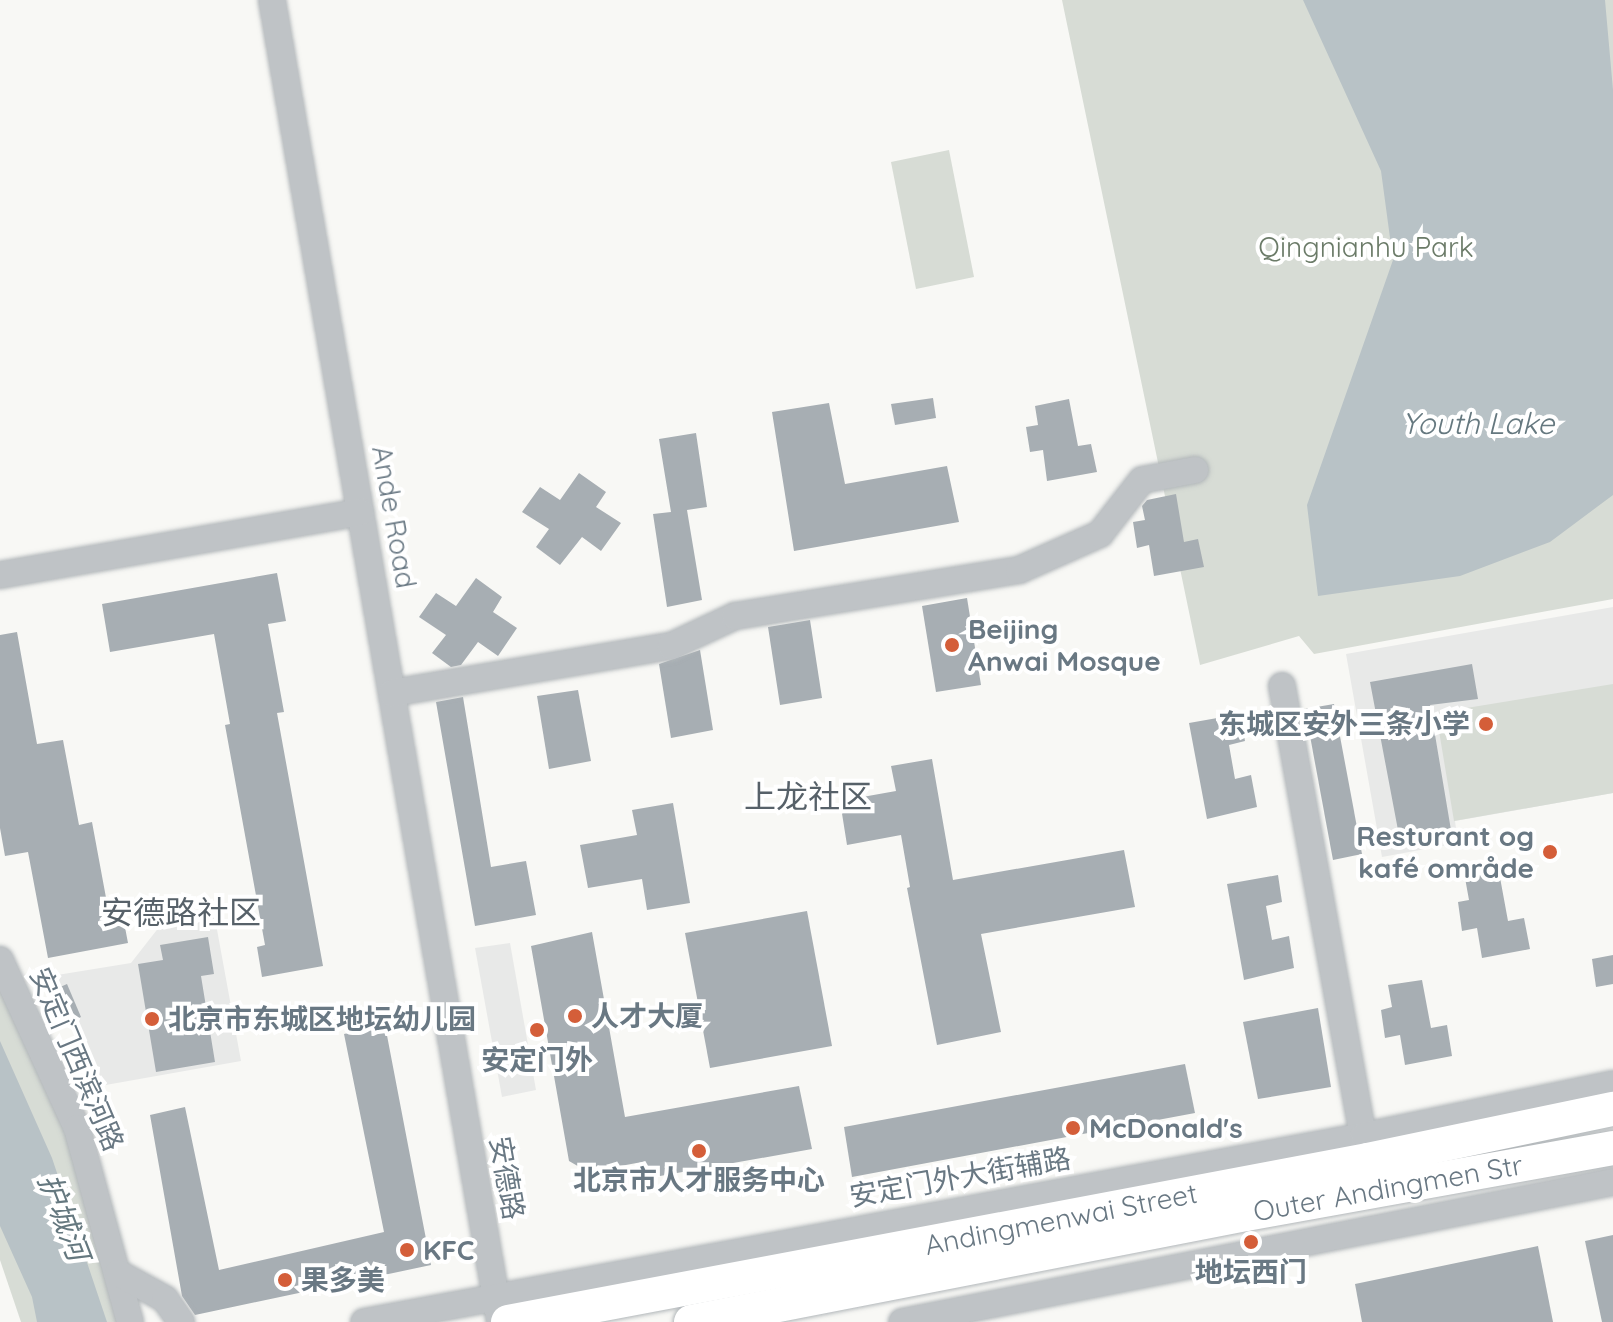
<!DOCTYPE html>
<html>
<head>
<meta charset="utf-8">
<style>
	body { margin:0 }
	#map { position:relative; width:1613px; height:1322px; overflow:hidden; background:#f8f8f5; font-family:Quicksand,"Noto Sans SC",sans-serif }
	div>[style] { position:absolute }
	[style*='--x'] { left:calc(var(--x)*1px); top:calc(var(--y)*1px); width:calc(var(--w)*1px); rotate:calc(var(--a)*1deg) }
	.built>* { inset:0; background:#e8e9e8 }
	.green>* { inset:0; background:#d7dcd5 }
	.water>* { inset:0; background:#b8c2c6 }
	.building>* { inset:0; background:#a7aeb3 }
	.roads { filter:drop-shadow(0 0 2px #b2b7ba) drop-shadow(0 0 2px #b2b7ba) }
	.minor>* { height:26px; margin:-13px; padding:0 13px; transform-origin:13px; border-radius:13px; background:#bfc3c6 }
	.major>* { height:34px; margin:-17px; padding:0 17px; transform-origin:17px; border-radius:17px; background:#fff }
	.dots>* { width:22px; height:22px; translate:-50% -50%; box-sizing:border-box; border:4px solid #fff; border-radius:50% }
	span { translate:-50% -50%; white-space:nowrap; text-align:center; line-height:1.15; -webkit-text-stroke:8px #fff; paint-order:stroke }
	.park-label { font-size:28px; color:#6b7b68 }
	.street-label { font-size:28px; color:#697883 }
	.poi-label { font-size:28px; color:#697883; font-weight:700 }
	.left { translate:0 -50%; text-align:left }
	.right { translate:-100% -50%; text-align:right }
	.water-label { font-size:30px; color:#65787f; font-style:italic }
	.quarter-label { font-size:32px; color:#576169 }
</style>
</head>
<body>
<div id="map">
	<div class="built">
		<i style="clip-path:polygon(1613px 607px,1613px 793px,1455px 821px,1458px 843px,1382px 857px,1346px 654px)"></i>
		<i style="clip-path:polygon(214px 913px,241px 1061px,100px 1086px,51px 976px,131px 963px,163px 922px)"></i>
		<i style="clip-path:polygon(510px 943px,536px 1090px,502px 1097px,475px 948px)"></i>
	</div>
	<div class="green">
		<i style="clip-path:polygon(1062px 0,1613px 0,1613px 599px,1314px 654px,1299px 636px,1200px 665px)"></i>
		<i style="clip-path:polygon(949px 150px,974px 277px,916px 289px,891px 162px)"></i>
		<i style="clip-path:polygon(1613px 684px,1613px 793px,1454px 821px,1436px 713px)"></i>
		<i style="clip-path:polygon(0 983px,66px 1135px,117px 1322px,21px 1322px,0 1260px)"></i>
	</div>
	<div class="water">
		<i style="clip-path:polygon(1303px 0,1605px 0,1613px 90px,1613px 495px,1550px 542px,1460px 576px,1318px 596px,1307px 505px,1393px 260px,1381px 171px)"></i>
		<i style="clip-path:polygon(0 1041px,52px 1158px,107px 1322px,37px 1322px,32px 1297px,0 1226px)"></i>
	</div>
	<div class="building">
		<i style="clip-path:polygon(933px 398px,936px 418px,895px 425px,891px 404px)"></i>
		<i style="clip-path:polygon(1069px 399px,1078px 446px,1091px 444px,1097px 472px,1047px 481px,1043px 450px,1030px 452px,1026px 427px,1038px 425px,1035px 406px)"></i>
		<i style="clip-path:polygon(829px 403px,845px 484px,947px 466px,959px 522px,794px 551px,772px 412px)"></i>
		<i style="clip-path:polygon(696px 433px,707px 507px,687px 510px,702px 600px,667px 607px,653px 514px,671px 512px,659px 439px)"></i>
		<i style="clip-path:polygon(579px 473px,606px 492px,596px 507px,621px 523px,601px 551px,582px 537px,560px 565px,536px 547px,549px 529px,522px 512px,540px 487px,560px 500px)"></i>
		<i style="clip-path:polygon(1176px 494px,1184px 542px,1198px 539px,1204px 567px,1154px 576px,1149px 545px,1137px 548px,1133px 522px,1145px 520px,1142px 506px,1147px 500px)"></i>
		<i style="clip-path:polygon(277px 573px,286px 621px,268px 624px,284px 712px,277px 713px,323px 966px,262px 977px,257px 947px,265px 945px,225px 725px,230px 724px,214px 634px,110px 652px,102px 604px)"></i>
		<i style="clip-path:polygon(476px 578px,502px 597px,493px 612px,517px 628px,498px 656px,478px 642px,461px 665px,451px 667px,432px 653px,446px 635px,419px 617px,436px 593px,456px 606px)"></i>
		<i style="clip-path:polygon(967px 598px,981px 685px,936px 692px,922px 606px)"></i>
		<i style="clip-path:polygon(810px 620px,822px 698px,780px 705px,768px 627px)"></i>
		<i style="clip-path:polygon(17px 632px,37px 744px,63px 740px,79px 825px,92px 822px,107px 903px,120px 901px,128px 943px,48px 958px,28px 852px,5px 856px,0 828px,0 635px)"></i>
		<i style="clip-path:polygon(700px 650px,713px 730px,671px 738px,659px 664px)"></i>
		<i style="clip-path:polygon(1472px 664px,1478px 699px,1430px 705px,1452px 836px,1401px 846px,1370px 682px)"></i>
		<i style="clip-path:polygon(578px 690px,591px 761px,549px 769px,537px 696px)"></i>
		<i style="clip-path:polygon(463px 697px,491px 867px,526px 861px,536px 915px,475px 926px,436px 702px)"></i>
		<i style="clip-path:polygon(1334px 704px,1362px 854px,1333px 860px,1305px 709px)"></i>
		<i style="clip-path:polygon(1240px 714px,1245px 741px,1229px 745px,1235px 779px,1251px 775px,1257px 807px,1207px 819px,1189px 723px)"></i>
		<i style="clip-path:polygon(932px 759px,953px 880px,1124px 850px,1135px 907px,981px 934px,1001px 1032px,937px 1045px,907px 888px,910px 887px,901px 835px,847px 845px,840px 801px,896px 791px,891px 766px)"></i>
		<i style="clip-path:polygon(673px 803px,690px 903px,647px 910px,642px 879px,588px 888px,580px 845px,637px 835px,632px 810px)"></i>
		<i style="clip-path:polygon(1499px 872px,1508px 921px,1524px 918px,1530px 949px,1482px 958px,1477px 928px,1462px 931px,1458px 902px,1469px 900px,1465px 878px)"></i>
		<i style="clip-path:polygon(1278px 875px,1282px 902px,1266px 906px,1272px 940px,1289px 936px,1294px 968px,1244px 980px,1227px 884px)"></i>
		<i style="clip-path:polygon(807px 911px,832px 1046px,710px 1068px,685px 933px)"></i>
		<i style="clip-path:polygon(592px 932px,625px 1117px,799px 1086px,812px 1149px,660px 1176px,645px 1171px,642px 1162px,588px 1172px,569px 1161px,531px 946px)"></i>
		<i style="clip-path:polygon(208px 937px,214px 974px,201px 976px,215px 1062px,156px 1072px,138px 964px,163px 960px,160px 945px)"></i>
		<i style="clip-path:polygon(1613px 955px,1613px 984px,1596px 987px,1592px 959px)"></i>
		<i style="clip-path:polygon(1422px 980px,1431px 1028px,1447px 1025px,1452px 1056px,1405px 1065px,1400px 1035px,1385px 1038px,1381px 1010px,1392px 1007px,1388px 985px)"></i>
		<i style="clip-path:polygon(67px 984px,81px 1017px,64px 1025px,49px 992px)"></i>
		<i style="clip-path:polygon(1318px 1008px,1331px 1087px,1258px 1099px,1243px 1022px)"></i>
		<i style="clip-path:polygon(385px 1025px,431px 1265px,195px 1315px,182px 1296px,150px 1115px,185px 1107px,219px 1270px,384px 1232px,344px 1034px)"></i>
		<i style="clip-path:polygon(1185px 1064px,1195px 1113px,852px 1177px,844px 1127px)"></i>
		<i style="clip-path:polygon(1613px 1235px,1613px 1322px,1602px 1322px,1585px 1241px)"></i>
		<i style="clip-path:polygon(1538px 1246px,1553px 1322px,1362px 1322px,1355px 1284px)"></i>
	</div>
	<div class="roads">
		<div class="minor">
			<i style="--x:272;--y:0;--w:1342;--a:80.21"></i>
			<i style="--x:0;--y:575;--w:366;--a:-9.9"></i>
			<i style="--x:1282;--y:686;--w:473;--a:79.8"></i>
			<i style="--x:392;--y:693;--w:283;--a:-9.6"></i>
			<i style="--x:671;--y:646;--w:71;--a:-25.1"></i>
			<i style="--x:735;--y:616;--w:288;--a:-9.2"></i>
			<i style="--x:1019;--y:570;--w:89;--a:-24"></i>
			<i style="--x:1100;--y:534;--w:68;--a:-52.1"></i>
			<i style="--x:1142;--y:480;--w:54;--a:-10.7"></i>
			<i style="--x:0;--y:960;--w:185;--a:65.4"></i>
			<i style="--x:77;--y:1128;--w:201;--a:74.7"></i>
			<i style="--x:118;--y:1273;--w:54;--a:29"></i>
			<i style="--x:165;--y:1299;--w:28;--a:55"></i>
			<i style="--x:364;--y:1322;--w:1017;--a:-10.54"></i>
			<i style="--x:1364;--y:1136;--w:254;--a:-11.8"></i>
			<i style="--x:902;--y:1322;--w:725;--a:-11.14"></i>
		</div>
		<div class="major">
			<i style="--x:508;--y:1322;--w:875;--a:-10.67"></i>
			<i style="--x:1368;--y:1160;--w:250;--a:-11.8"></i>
			<i style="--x:691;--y:1322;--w:565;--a:-11.01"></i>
			<i style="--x:1246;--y:1214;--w:373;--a:-10.2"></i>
		</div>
	</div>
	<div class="dots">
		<i style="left:952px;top:645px;background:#d45e39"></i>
		<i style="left:1486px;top:724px;background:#d45e39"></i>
		<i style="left:1550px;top:852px;background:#d45e39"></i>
		<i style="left:575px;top:1016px;background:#d45e39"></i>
		<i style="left:152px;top:1019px;background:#d45e39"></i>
		<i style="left:537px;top:1030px;background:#d45e39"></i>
		<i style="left:1073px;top:1128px;background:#d45e39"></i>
		<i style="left:699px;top:1151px;background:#d45e39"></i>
		<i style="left:1251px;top:1242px;background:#d45e39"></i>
		<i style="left:407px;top:1250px;background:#d45e39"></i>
		<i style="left:285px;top:1280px;background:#d45e39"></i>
	</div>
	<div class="park-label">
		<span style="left:1366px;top:247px">Qingnianhu Park</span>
	</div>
	<div class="street-label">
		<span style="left:394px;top:517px;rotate:80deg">Ande Road</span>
		<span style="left:77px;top:1059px;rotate:67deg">安定门西滨河路</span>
		<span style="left:960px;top:1177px;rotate:-10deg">安定门外大街辅路</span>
		<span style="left:507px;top:1178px;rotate:80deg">安德路</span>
		<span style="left:1388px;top:1188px;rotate:-10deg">Outer Andingmen Str</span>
		<span style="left:1061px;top:1219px;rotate:-11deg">Andingmenwai Street</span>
	</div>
	<div class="poi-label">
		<span class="left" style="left:968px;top:645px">Beijing<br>Anwai Mosque</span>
		<span class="right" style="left:1470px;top:724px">东城区安外三条小学</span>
		<span class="right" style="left:1534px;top:852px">Resturant og<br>kafé område</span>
		<span class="left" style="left:591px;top:1016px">人才大厦</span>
		<span class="left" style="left:168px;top:1019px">北京市东城区地坛幼儿园</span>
		<span style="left:537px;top:1060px">安定门外</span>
		<span class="left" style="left:1089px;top:1128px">McDonald's</span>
		<span style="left:699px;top:1180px">北京市人才服务中心</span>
		<span class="left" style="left:423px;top:1250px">KFC</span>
		<span style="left:1251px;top:1272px">地坛西门</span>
		<span class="left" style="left:301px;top:1280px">果多美</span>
	</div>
	<div class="water-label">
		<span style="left:1478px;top:423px">Youth Lake</span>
		<span style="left:64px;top:1217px;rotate:69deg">护城河</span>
	</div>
	<div class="quarter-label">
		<span style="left:808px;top:796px">上龙社区</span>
		<span style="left:181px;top:912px">安德路社区</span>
	</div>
</div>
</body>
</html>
